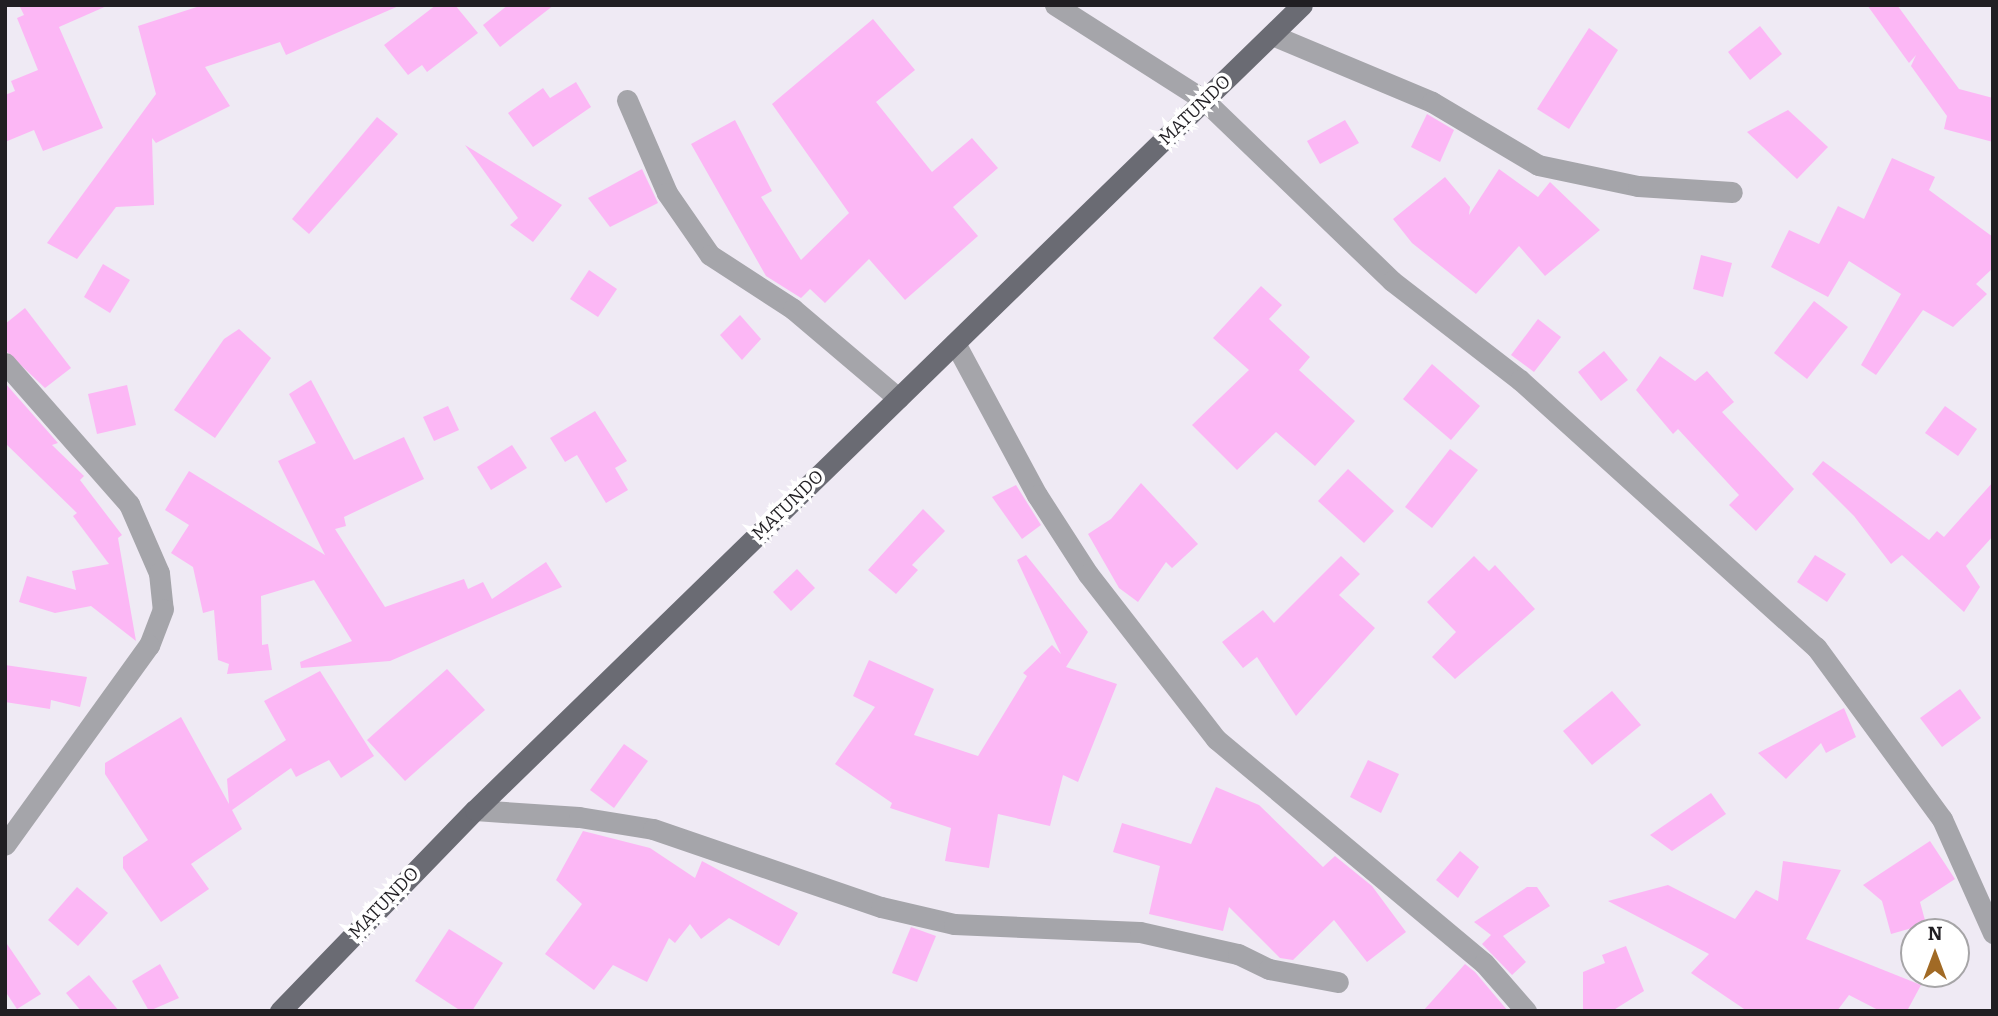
<!DOCTYPE html>
<html>
<head>
<meta charset="utf-8">
<style>
	body { margin:0 }
	#map { position:relative; width:1998px; height:1016px; overflow:hidden; background:#efeaf4; font-family:Bitter,serif }
	div>[style] { position:absolute }
	[style*='--x'] { left:calc(var(--x)*1px); top:calc(var(--y)*1px); width:calc(var(--w)*1px); rotate:calc(var(--a)*1deg) }
	.building>* { inset:0; background:#fcb7f5 }
	.street>* { height:21px; margin:-10.5px; padding:0 10.5px; transform-origin:10.5px; border-radius:10.5px; background:#a5a5aa }
	.primary>* { height:21px; margin:-10.5px; padding:0 10.5px; transform-origin:10.5px; border-radius:10.5px; background:#6a6b73 }
	span { translate:-50% -50%; white-space:nowrap; text-align:center; line-height:1.15; -webkit-text-stroke:7px #fff; paint-order:stroke }
	.street-label { font-size:18px; color:#211f23 }
	.frame { position:absolute; inset:0; border:7px solid #211f23; pointer-events:none }
	.north { position:absolute; left:1900px; top:918px; width:70px; height:70px; box-sizing:border-box; background:#fff; border:2px solid #a6a5a7; border-radius:50%; rotate:0deg; font-size:19px; font-weight:700; line-height:28px; text-align:center; color:#211f23 }
	.north::after { content:''; display:block; margin:auto; width:24px; height:32px; background:#a16a25; clip-path:polygon(50% 0,100% 100%,50% 72%,0 100%) }
</style>
</head>
<body>
<div id="map">
	<div class="building">
		<i style="clip-path:polygon(19px 5px,109px 5px,59px 27px,103px 128px,43px 151px,34px 130px,5px 142px,5px 95px,15px 91px,11px 81px,38px 70px,17px 18px,24px 15px)"></i>
		<i style="clip-path:polygon(203px 5px,401px 5px,286px 55px,280px 42px,205px 67px,230px 106px,156px 143px,152px 138px,154px 205px,116px 207px,77px 259px,47px 243px,156px 94px,138px 26px)"></i>
		<i style="clip-path:polygon(436px 5px,455px 5px,478px 33px,427px 72px,422px 65px,408px 75px,384px 45px)"></i>
		<i style="clip-path:polygon(508px 5px,554px 5px,500px 47px,483px 25px)"></i>
		<i style="clip-path:polygon(1867px 5px,1897px 5px,1959px 89px,1993px 98px,1993px 142px,1944px 129px,1947px 116px,1911px 66px,1916px 55px,1909px 63px)"></i>
		<i style="clip-path:polygon(873px 19px,915px 70px,876px 102px,932px 172px,972px 138px,998px 168px,953px 207px,978px 236px,905px 300px,869px 259px,825px 303px,810px 289px,801px 298px,766px 276px,691px 144px,735px 120px,772px 191px,761px 197px,801px 260px,849px 213px,772px 104px)"></i>
		<i style="clip-path:polygon(1760px 26px,1782px 54px,1750px 80px,1728px 52px)"></i>
		<i style="clip-path:polygon(1589px 28px,1618px 50px,1569px 129px,1537px 109px)"></i>
		<i style="clip-path:polygon(576px 82px,591px 107px,533px 147px,508px 113px,543px 88px,550px 98px)"></i>
		<i style="clip-path:polygon(1788px 110px,1828px 147px,1797px 179px,1747px 132px)"></i>
		<i style="clip-path:polygon(1427px 114px,1454px 130px,1440px 162px,1411px 147px)"></i>
		<i style="clip-path:polygon(377px 117px,398px 134px,309px 234px,292px 219px)"></i>
		<i style="clip-path:polygon(1345px 120px,1359px 143px,1320px 164px,1307px 141px)"></i>
		<i style="clip-path:polygon(465px 145px,562px 205px,533px 242px,510px 225px,518px 218px)"></i>
		<i style="clip-path:polygon(1892px 158px,1935px 177px,1929px 190px,1993px 237px,1993px 268px,1976px 284px,1987px 294px,1953px 327px,1923px 310px,1876px 375px,1861px 365px,1901px 294px,1849px 261px,1828px 297px,1771px 267px,1789px 230px,1819px 244px,1838px 206px,1864px 219px)"></i>
		<i style="clip-path:polygon(642px 169px,658px 203px,610px 227px,588px 198px)"></i>
		<i style="clip-path:polygon(1499px 169px,1538px 197px,1550px 182px,1600px 230px,1545px 276px,1519px 246px,1476px 294px,1412px 243px,1393px 219px,1445px 177px,1470px 207px,1469px 215px)"></i>
		<i style="clip-path:polygon(1701px 255px,1732px 263px,1723px 297px,1693px 289px)"></i>
		<i style="clip-path:polygon(103px 264px,130px 280px,110px 313px,84px 297px)"></i>
		<i style="clip-path:polygon(589px 270px,617px 289px,598px 317px,570px 299px)"></i>
		<i style="clip-path:polygon(1261px 286px,1282px 305px,1269px 319px,1310px 357px,1299px 370px,1355px 421px,1315px 466px,1276px 432px,1237px 470px,1192px 425px,1249px 370px,1213px 338px)"></i>
		<i style="clip-path:polygon(1814px 301px,1848px 327px,1807px 379px,1774px 353px)"></i>
		<i style="clip-path:polygon(25px 308px,71px 368px,45px 388px,5px 350px,5px 324px)"></i>
		<i style="clip-path:polygon(740px 315px,761px 339px,742px 360px,720px 335px)"></i>
		<i style="clip-path:polygon(1538px 319px,1561px 337px,1534px 372px,1511px 355px)"></i>
		<i style="clip-path:polygon(239px 329px,271px 358px,215px 438px,174px 410px,224px 339px)"></i>
		<i style="clip-path:polygon(1604px 351px,1628px 380px,1601px 401px,1578px 372px)"></i>
		<i style="clip-path:polygon(1660px 356px,1695px 381px,1707px 371px,1734px 402px,1722px 412px,1794px 489px,1756px 531px,1729px 505px,1739px 495px,1678px 429px,1673px 434px,1636px 390px)"></i>
		<i style="clip-path:polygon(1432px 364px,1480px 406px,1451px 440px,1403px 399px)"></i>
		<i style="clip-path:polygon(311px 380px,354px 460px,404px 437px,424px 479px,344px 517px,346px 526px,335px 529px,385px 607px,464px 579px,468px 589px,483px 582px,492px 599px,546px 562px,562px 587px,390px 661px,301px 668px,300px 662px,352px 641px,314px 580px,261px 596px,262px 645px,268px 644px,272px 670px,227px 674px,229px 664px,218px 660px,214px 610px,203px 613px,193px 567px,171px 553px,189px 525px,165px 510px,189px 471px,325px 555px,278px 461px,316px 443px,289px 394px)"></i>
		<i style="clip-path:polygon(5px 383px,58px 443px,52px 445px,84px 476px,80px 480px,122px 535px,118px 538px,136px 641px,91px 606px,55px 613px,19px 602px,27px 576px,76px 590px,72px 571px,109px 564px,73px 516px,77px 513px,5px 443px)"></i>
		<i style="clip-path:polygon(127px 385px,136px 425px,97px 434px,88px 394px)"></i>
		<i style="clip-path:polygon(448px 406px,459px 430px,434px 441px,423px 417px)"></i>
		<i style="clip-path:polygon(1945px 406px,1977px 429px,1958px 456px,1925px 433px)"></i>
		<i style="clip-path:polygon(595px 411px,627px 461px,615px 468px,628px 490px,606px 503px,577px 455px,565px 462px,550px 438px)"></i>
		<i style="clip-path:polygon(512px 445px,527px 468px,491px 490px,477px 467px)"></i>
		<i style="clip-path:polygon(1450px 449px,1478px 470px,1432px 528px,1405px 507px)"></i>
		<i style="clip-path:polygon(1823px 461px,1929px 540px,1937px 531px,1944px 537px,1993px 482px,1993px 536px,1966px 566px,1980px 587px,1964px 612px,1902px 555px,1891px 564px,1854px 516px,1812px 474px)"></i>
		<i style="clip-path:polygon(1348px 469px,1394px 511px,1364px 543px,1318px 501px)"></i>
		<i style="clip-path:polygon(1141px 483px,1198px 544px,1172px 568px,1166px 562px,1138px 602px,1119px 588px,1088px 534px,1111px 519px)"></i>
		<i style="clip-path:polygon(1016px 485px,1041px 525px,1022px 539px,992px 497px)"></i>
		<i style="clip-path:polygon(923px 509px,945px 531px,912px 565px,918px 570px,896px 594px,868px 570px)"></i>
		<i style="clip-path:polygon(1026px 555px,1088px 632px,1066px 667px,1117px 684px,1078px 782px,1063px 775px,1050px 826px,998px 814px,989px 868px,945px 861px,951px 828px,890px 808px,892px 803px,835px 764px,875px 707px,853px 696px,869px 660px,934px 689px,914px 735px,978px 756px,1027px 676px,1023px 673px,1052px 645px,1061px 654px,1017px 560px)"></i>
		<i style="clip-path:polygon(1815px 555px,1846px 574px,1827px 602px,1797px 582px)"></i>
		<i style="clip-path:polygon(1341px 556px,1360px 574px,1339px 595px,1375px 628px,1296px 716px,1257px 657px,1243px 668px,1222px 642px,1263px 610px,1274px 623px)"></i>
		<i style="clip-path:polygon(1474px 556px,1489px 571px,1495px 565px,1535px 609px,1455px 679px,1432px 657px,1456px 632px,1427px 602px)"></i>
		<i style="clip-path:polygon(797px 569px,815px 588px,791px 611px,773px 592px)"></i>
		<i style="clip-path:polygon(5px 665px,87px 677px,80px 707px,51px 700px,50px 709px,5px 702px)"></i>
		<i style="clip-path:polygon(447px 669px,485px 710px,405px 781px,367px 740px)"></i>
		<i style="clip-path:polygon(320px 671px,374px 756px,341px 778px,329px 760px,296px 777px,291px 768px,232px 810px,242px 829px,191px 864px,209px 889px,161px 922px,123px 868px,123px 857px,148px 840px,105px 774px,105px 763px,181px 717px,229px 804px,227px 779px,286px 740px,264px 701px)"></i>
		<i style="clip-path:polygon(1960px 689px,1981px 718px,1942px 747px,1920px 718px)"></i>
		<i style="clip-path:polygon(1612px 691px,1641px 725px,1592px 765px,1563px 731px)"></i>
		<i style="clip-path:polygon(1844px 708px,1856px 737px,1826px 753px,1821px 743px,1786px 779px,1758px 753px)"></i>
		<i style="clip-path:polygon(624px 744px,648px 761px,614px 808px,590px 790px)"></i>
		<i style="clip-path:polygon(1368px 760px,1399px 774px,1381px 813px,1350px 797px)"></i>
		<i style="clip-path:polygon(1216px 787px,1259px 805px,1323px 867px,1335px 856px,1372px 886px,1406px 932px,1367px 962px,1334px 920px,1293px 960px,1280px 958px,1229px 907px,1223px 931px,1149px 914px,1160px 866px,1113px 852px,1122px 823px,1191px 844px)"></i>
		<i style="clip-path:polygon(1711px 793px,1726px 814px,1672px 851px,1650px 835px)"></i>
		<i style="clip-path:polygon(583px 831px,650px 848px,695px 878px,702px 861px,798px 913px,779px 946px,729px 918px,701px 939px,690px 924px,675px 943px,669px 938px,647px 982px,613px 965px,594px 990px,545px 954px,582px 904px,556px 880px)"></i>
		<i style="clip-path:polygon(1930px 841px,1955px 879px,1920px 902px,1926px 924px,1891px 934px,1882px 901px,1863px 885px)"></i>
		<i style="clip-path:polygon(1460px 851px,1479px 867px,1458px 898px,1436px 880px)"></i>
		<i style="clip-path:polygon(1783px 861px,1841px 870px,1806px 939px,1921px 985px,1907px 1011px,1880px 1011px,1849px 995px,1837px 1011px,1747px 1011px,1691px 973px,1709px 954px,1608px 901px,1668px 885px,1735px 919px,1756px 890px,1778px 901px)"></i>
		<i style="clip-path:polygon(77px 887px,108px 913px,78px 946px,48px 920px)"></i>
		<i style="clip-path:polygon(1527px 887px,1537px 887px,1550px 906px,1503px 936px,1526px 962px,1512px 975px,1482px 944px,1491px 935px,1474px 922px)"></i>
		<i style="clip-path:polygon(911px 927px,936px 936px,917px 982px,892px 973px)"></i>
		<i style="clip-path:polygon(449px 929px,503px 963px,472px 1011px,461px 1011px,415px 981px)"></i>
		<i style="clip-path:polygon(5px 941px,41px 994px,17px 1009px,5px 991px)"></i>
		<i style="clip-path:polygon(1626px 946px,1644px 991px,1612px 1011px,1583px 1011px,1583px 972px,1605px 963px,1602px 955px)"></i>
		<i style="clip-path:polygon(160px 964px,179px 998px,149px 1011px,132px 981px)"></i>
		<i style="clip-path:polygon(1465px 964px,1475px 972px,1508px 1011px,1423px 1011px)"></i>
		<i style="clip-path:polygon(89px 975px,119px 1011px,81px 1011px,66px 993px)"></i>
	</div>
	<div class="street">
		<i style="--x:1055;--y:5;--w:177;--a:32.5"></i>
		<i style="--x:1204;--y:100;--w:261;--a:43.9"></i>
		<i style="--x:1392;--y:281;--w:162;--a:37.7"></i>
		<i style="--x:1520;--y:380;--w:399;--a:42.1"></i>
		<i style="--x:1816;--y:647;--w:213;--a:53.8"></i>
		<i style="--x:1942;--y:819;--w:125;--a:65.9"></i>
		<i style="--x:1272;--y:35;--w:173;--a:22.7"></i>
		<i style="--x:1432;--y:102;--w:123;--a:30.7"></i>
		<i style="--x:1538;--y:165;--w:102;--a:11.9"></i>
		<i style="--x:1638;--y:186;--w:94;--a:3.7"></i>
		<i style="--x:627;--y:100;--w:101;--a:66.7"></i>
		<i style="--x:667;--y:193;--w:75;--a:55.3"></i>
		<i style="--x:710;--y:255;--w:99;--a:33"></i>
		<i style="--x:793;--y:309;--w:138;--a:40.3"></i>
		<i style="--x:955;--y:343;--w:173;--a:61.7"></i>
		<i style="--x:1037;--y:495;--w:94;--a:57.2"></i>
		<i style="--x:1088;--y:574;--w:209;--a:52.2"></i>
		<i style="--x:1216;--y:739;--w:349;--a:39.9"></i>
		<i style="--x:1484;--y:963;--w:64;--a:48.8"></i>
		<i style="--x:5;--y:363;--w:188;--a:48.7"></i>
		<i style="--x:129;--y:504;--w:75;--a:66.5"></i>
		<i style="--x:159;--y:573;--w:36;--a:84"></i>
		<i style="--x:163;--y:609;--w:39;--a:111"></i>
		<i style="--x:149;--y:645;--w:246;--a:125.8"></i>
		<i style="--x:475;--y:810;--w:104;--a:3.9"></i>
		<i style="--x:579;--y:817;--w:75;--a:9.2"></i>
		<i style="--x:653;--y:829;--w:241;--a:18.9"></i>
		<i style="--x:881;--y:907;--w:75;--a:13.1"></i>
		<i style="--x:954;--y:924;--w:186;--a:2.5"></i>
		<i style="--x:1140;--y:932;--w:100;--a:12.7"></i>
		<i style="--x:1238;--y:954;--w:34;--a:26"></i>
		<i style="--x:1269;--y:969;--w:70;--a:10.7"></i>
	</div>
	<div class="primary">
		<i style="--x:280;--y:1011;--w:280;--a:-45.9"></i>
		<i style="--x:475;--y:810;--w:1154;--a:-44.23"></i>
	</div>
	<div class="street-label">
		<span style="left:1195px;top:110px;rotate:-44deg">MATUNDO</span>
		<span style="left:788px;top:505px;rotate:-44deg">MATUNDO</span>
		<span style="left:384px;top:903px;rotate:-46deg">MATUNDO</span>
	</div>
	<div class="frame"></div>
	<div class="north">N</div>
</div>
</body>
</html>
